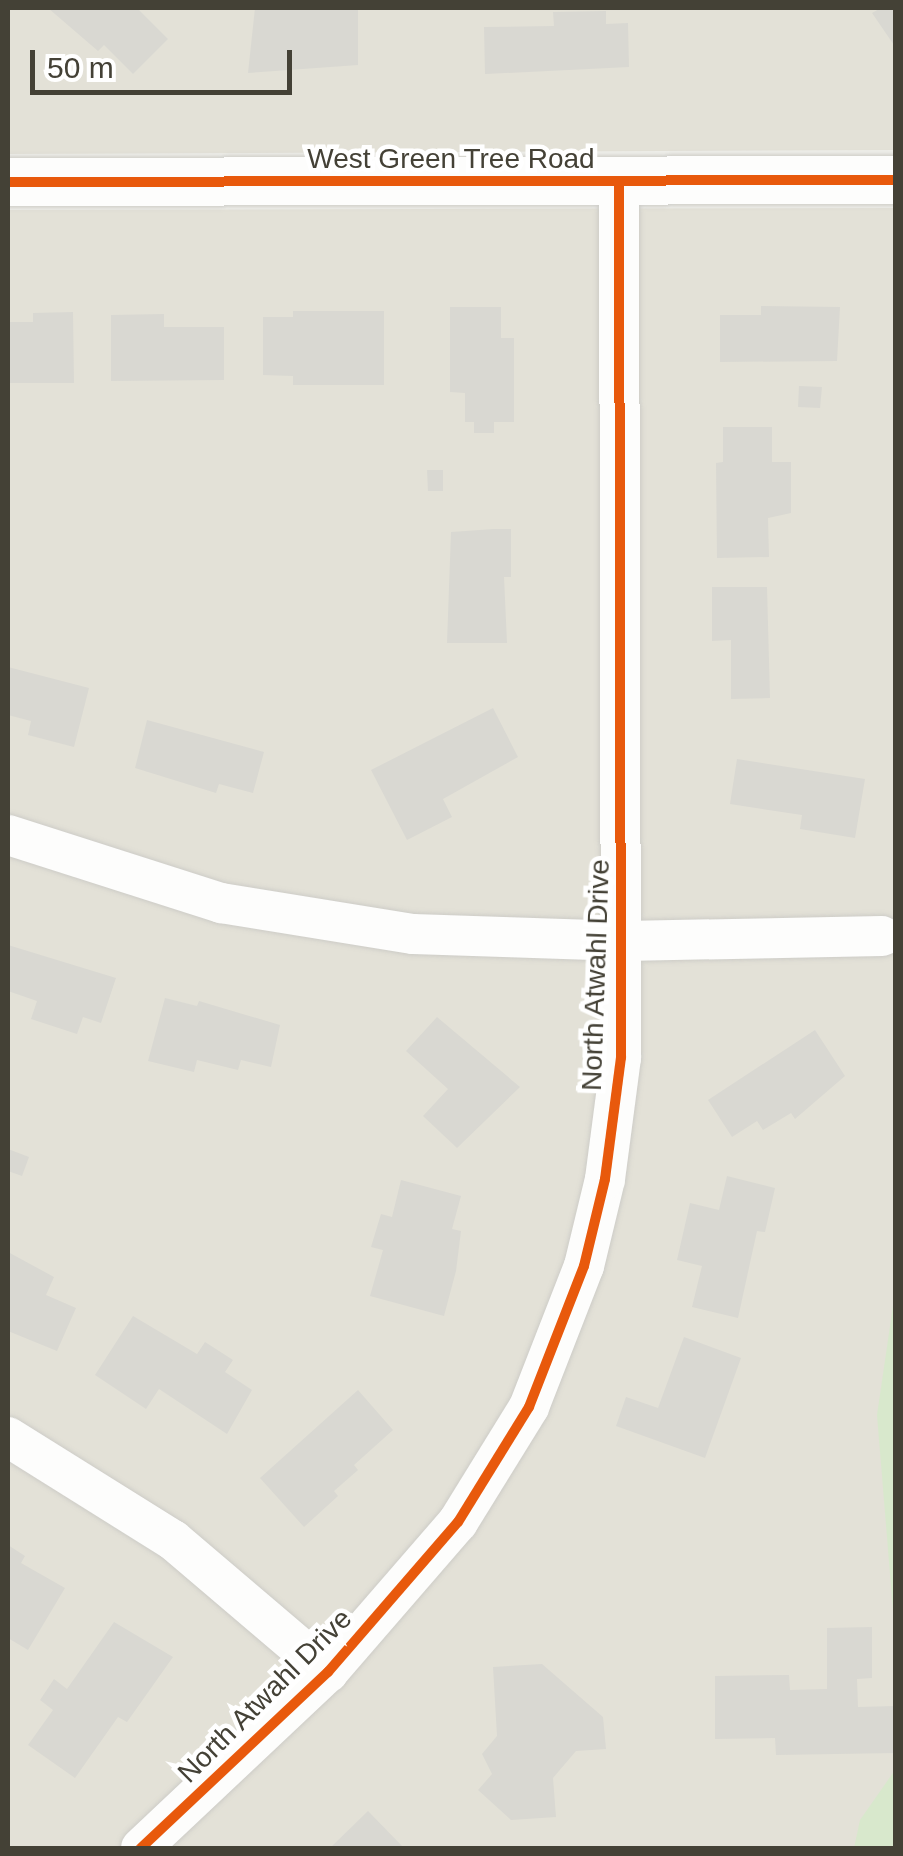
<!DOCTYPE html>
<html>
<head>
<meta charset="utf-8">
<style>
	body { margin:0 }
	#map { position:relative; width:903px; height:1856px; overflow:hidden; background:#efefea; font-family:Helvetica,sans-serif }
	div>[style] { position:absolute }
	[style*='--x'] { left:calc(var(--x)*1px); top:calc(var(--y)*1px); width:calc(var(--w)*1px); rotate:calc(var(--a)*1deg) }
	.residential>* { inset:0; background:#e3e1d7 }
	.green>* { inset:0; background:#d8e8cc }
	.building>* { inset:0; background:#d9d8d2 }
	.roads { filter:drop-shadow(0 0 2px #cdccc7) drop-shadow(0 0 2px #cdccc7) }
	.minor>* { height:40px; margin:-20px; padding:0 20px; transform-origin:20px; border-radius:20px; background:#fdfdfc }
	.tertiary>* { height:48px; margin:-24px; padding:0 24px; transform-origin:24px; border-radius:24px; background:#fdfdfc }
	.cycleway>* { height:10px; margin:-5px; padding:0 5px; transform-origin:5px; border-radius:5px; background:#e8590c }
	span { translate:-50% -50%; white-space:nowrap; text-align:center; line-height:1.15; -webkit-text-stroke:9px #fff; paint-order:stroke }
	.street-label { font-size:28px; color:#444136 }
	.frame { position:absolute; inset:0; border:10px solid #444136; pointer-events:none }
	.scale { position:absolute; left:30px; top:50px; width:262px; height:45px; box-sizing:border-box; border:5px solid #444136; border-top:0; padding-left:12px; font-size:30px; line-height:35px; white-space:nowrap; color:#444136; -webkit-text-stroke:8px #fff; paint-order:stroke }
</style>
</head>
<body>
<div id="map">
	<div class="residential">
		<i style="clip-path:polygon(8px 8px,895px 8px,895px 150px,8px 154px)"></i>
		<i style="clip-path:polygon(895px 208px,895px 1848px,8px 1848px,8px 210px)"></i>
	</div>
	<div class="green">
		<i style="clip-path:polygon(895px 1292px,895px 1635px,877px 1415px)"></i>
		<i style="clip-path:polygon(895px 1770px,895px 1848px,854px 1848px,860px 1820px)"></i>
	</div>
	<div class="building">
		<i style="clip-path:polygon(48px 8px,137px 8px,168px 39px,133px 74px,104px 45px,98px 51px)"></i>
		<i style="clip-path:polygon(255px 8px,358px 9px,358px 65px,248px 73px)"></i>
		<i style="clip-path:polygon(881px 8px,896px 8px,896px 48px,872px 13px)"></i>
		<i style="clip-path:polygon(606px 11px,606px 24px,628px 23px,629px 67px,485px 74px,484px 27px,554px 26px,553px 12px)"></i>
		<i style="clip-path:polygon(761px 306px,840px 307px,837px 361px,720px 362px,720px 315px,761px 315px)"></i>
		<i style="clip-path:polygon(450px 307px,501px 307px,501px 338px,514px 338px,514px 422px,494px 422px,494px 433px,474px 433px,474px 422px,465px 422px,465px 393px,450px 392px)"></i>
		<i style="clip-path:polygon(293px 311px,384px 311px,384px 385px,293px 385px,293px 376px,263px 375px,263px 317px,293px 317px)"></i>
		<i style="clip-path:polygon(73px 312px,74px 383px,8px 383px,8px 322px,33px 322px,33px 313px)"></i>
		<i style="clip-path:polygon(164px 314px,164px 327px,224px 327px,224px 380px,111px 381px,111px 315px)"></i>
		<i style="clip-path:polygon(799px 386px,822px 387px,820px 408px,798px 407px)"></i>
		<i style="clip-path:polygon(723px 427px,772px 427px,772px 462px,791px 462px,791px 513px,768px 518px,769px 557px,717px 558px,716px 463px,723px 462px)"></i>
		<i style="clip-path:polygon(427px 470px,443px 470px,443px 491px,428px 491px)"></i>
		<i style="clip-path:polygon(494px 529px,511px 529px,511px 577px,504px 577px,507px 643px,447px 643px,451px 532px)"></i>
		<i style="clip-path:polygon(712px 587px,767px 587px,770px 698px,731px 699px,731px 640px,712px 641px)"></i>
		<i style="clip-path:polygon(8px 667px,89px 688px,74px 747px,28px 735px,31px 721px,8px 715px)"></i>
		<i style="clip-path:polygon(493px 708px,518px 757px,443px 799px,452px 817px,407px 840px,371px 770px)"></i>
		<i style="clip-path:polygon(147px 720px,264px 752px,253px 793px,219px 784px,216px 793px,135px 768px)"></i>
		<i style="clip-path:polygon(737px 759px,865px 779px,855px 838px,800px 829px,802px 815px,730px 804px)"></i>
		<i style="clip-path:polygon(8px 945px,116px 978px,101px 1023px,83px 1017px,77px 1034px,31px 1019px,37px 1001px,8px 991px)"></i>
		<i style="clip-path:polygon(165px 998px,197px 1006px,199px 1001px,280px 1025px,271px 1067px,241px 1060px,238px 1070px,197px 1060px,194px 1072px,148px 1061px)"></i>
		<i style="clip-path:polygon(437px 1017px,520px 1087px,457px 1148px,423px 1116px,448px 1089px,406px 1051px)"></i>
		<i style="clip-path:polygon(815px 1030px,845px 1076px,795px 1119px,791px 1113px,763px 1130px,757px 1121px,732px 1137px,708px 1100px)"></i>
		<i style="clip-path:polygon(8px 1149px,29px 1157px,22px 1176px,8px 1171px)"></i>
		<i style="clip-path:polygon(727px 1176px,775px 1188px,765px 1232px,757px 1231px,738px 1318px,692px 1307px,702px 1266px,677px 1260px,690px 1203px,719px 1210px)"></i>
		<i style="clip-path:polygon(401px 1180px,461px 1196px,452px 1229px,461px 1231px,456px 1271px,444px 1316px,370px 1296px,383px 1250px,371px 1247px,381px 1214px,392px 1217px)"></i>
		<i style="clip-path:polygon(8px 1252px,54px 1277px,46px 1295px,76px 1308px,57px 1351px,8px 1331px)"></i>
		<i style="clip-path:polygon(133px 1316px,197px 1354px,205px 1342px,233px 1360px,225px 1372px,252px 1390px,227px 1434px,159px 1389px,146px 1409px,95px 1375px)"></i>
		<i style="clip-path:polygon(684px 1337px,741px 1358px,705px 1458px,616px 1426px,626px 1397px,658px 1408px)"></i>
		<i style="clip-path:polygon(358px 1390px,393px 1430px,354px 1465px,358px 1470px,334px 1491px,338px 1496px,304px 1527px,260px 1478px)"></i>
		<i style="clip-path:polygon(8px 1545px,25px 1556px,21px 1563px,65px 1588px,28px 1650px,8px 1638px)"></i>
		<i style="clip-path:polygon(114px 1622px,173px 1657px,127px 1722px,118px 1717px,75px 1778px,28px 1745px,53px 1710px,40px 1700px,54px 1679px,67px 1689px)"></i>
		<i style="clip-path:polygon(872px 1627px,872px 1678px,857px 1679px,858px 1707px,896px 1706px,896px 1753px,776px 1755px,775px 1738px,715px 1739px,715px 1676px,789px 1675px,790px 1690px,827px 1689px,827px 1628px)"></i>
		<i style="clip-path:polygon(542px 1664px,603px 1717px,606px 1749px,576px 1751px,553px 1778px,556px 1817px,511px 1820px,478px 1790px,492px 1774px,482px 1754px,497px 1736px,493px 1667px)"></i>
		<i style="clip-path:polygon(368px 1811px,404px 1848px,330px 1848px)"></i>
	</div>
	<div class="roads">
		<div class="minor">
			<i style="--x:8;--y:835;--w:224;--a:17.7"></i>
			<i style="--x:221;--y:903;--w:194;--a:9.2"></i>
			<i style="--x:413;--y:934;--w:211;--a:1.9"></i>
			<i style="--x:624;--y:941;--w:258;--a:-1.1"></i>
			<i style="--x:8;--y:1437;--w:195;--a:32"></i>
			<i style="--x:173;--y:1540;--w:204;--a:40.4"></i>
			<i style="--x:141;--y:1848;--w:257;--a:-43.3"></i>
			<i style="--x:328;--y:1672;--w:198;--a:-49.1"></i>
			<i style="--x:458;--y:1522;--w:135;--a:-58.3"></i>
			<i style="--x:529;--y:1407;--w:151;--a:-68.7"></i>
			<i style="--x:584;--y:1266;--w:89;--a:-76.4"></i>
			<i style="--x:605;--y:1179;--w:122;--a:-82.5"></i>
			<i style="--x:621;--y:1058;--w:877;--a:-90.13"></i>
		</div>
		<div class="tertiary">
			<i style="--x:8;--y:182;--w:888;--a:-0.13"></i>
		</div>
	</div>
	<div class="cycleway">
		<i style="--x:8;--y:182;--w:888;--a:-0.13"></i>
		<i style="--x:141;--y:1848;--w:257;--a:-43.3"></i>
		<i style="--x:328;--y:1672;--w:198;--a:-49.1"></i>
		<i style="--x:458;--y:1522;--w:135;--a:-58.3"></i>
		<i style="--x:529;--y:1407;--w:151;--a:-68.7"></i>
		<i style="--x:584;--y:1266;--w:89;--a:-76.4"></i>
		<i style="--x:605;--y:1179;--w:122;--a:-82.5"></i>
		<i style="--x:621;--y:1058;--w:877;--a:-90.13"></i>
	</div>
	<div class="street-label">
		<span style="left:451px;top:159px">West Green Tree Road</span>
		<span style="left:596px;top:975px;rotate:-88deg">North Atwahl Drive</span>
		<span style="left:265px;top:1696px;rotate:-45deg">North Atwahl Drive</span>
	</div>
	<div class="frame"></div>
	<div class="scale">50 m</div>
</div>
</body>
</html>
